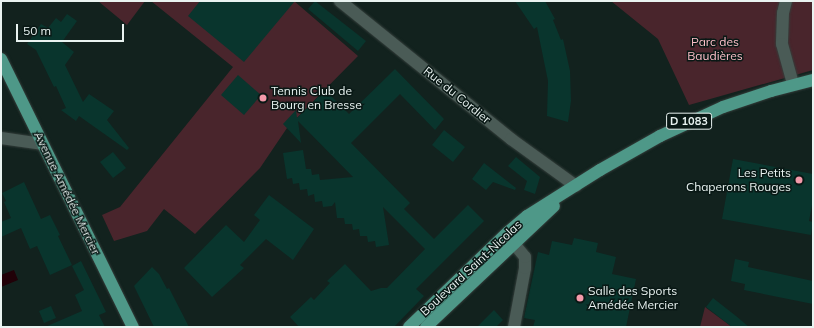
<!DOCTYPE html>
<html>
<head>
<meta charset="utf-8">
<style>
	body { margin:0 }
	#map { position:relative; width:814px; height:328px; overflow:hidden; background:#12221e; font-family:Mulish,sans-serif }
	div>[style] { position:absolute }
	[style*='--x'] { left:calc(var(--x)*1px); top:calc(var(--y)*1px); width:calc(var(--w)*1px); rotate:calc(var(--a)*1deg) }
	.green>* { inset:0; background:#49252c }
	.water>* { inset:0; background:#210108 }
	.building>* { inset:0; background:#09352d }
	.roads { filter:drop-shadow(0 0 1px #343e3b) drop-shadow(0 0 1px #343e3b) }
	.minor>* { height:12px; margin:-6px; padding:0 6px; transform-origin:6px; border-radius:6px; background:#4a5b56 }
	.major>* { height:12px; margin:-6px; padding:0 6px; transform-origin:6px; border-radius:6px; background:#4e9888 }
	.dots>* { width:11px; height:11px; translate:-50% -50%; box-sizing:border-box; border:2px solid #091815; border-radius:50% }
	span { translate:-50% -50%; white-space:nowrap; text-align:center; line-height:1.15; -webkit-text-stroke:3px #091815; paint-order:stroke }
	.shield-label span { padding:1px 3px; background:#091815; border:1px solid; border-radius:3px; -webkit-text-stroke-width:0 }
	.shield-label { font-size:11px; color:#e9f3f1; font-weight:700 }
	.park-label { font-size:12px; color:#febfc9 }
	.poi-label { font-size:12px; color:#e9f3f1 }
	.left { translate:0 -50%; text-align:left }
	.right { translate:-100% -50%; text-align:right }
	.street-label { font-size:12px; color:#e9f3f1 }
	.frame { position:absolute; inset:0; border:2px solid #e9f3f1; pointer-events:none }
	.scale { position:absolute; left:16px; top:24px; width:108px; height:18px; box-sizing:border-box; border:2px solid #e9f3f1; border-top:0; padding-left:5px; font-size:12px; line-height:14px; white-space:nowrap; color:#e9f3f1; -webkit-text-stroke:3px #091815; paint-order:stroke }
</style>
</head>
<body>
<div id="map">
	<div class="green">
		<i style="clip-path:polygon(98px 1px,145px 1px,127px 25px)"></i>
		<i style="clip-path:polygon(151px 1px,294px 1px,358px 56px,287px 128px,260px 168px,195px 234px,164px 209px,147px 231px,114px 241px,102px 215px,120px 207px,233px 67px)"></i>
		<i style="clip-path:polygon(611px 1px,813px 1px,813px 70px,689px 105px,658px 39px)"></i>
		<i style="clip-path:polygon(705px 307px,732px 327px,700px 327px)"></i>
	</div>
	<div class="water">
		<i style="clip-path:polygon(14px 270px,18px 280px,1px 287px,1px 275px)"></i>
	</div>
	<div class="building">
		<i style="clip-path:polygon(200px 1px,295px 1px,244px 62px,188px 16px)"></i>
		<i style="clip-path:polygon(315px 1px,366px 41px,358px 51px,308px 9px)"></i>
		<i style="clip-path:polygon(515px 1px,545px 1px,555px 19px,553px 20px,561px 40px,563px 39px,570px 71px,571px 101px,568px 122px,547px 116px,548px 81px,537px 27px,534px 29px)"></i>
		<i style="clip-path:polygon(67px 14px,77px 21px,62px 42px,74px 52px,65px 65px,83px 102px,89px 94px,114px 111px,107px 120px,129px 148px,127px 150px,79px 116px,76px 121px,61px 110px,66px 108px,56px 86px,54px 87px,36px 50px,27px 44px,41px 24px,48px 28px,56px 18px,61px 22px)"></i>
		<i style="clip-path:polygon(395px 69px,444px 119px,435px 130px,400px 94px,351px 143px,410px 203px,404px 209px,434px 239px,468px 205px,484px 221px,416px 289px,424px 296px,394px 327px,299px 327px,290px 317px,311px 297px,314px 300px,330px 283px,327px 281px,345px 264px,371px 291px,381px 288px,387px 288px,425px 249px,383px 207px,389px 245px,376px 247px,375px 241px,368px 242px,367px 236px,360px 236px,359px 229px,353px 230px,352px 224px,345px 224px,344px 218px,337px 218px,335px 202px,332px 206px,323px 207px,322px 201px,315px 202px,314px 194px,308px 196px,307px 189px,300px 190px,299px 183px,293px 184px,292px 178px,287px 179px,283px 153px,303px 150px,306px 169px,311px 169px,312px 175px,319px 174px,320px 180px,353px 177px,298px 121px,301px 143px,283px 124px,296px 110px,297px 118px,325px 90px,349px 114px)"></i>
		<i style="clip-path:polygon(238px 75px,261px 95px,244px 115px,221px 95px)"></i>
		<i style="clip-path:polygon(444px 130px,465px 147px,453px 162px,432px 145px)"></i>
		<i style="clip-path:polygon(113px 152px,126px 168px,113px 178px,100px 162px)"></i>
		<i style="clip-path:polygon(516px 157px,540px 177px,535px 194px,524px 190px,527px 181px,508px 166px)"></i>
		<i style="clip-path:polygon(733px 159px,813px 174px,813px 200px,809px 221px,813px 222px,811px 235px,722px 219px)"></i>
		<i style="clip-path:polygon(484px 163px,516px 188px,515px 190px,493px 182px,486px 190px,472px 179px)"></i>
		<i style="clip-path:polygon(24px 182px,41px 219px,50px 215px,60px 235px,58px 236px,72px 265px,50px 275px,37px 246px,30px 249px,21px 228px,1px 237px,1px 222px,11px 218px,4px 202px,6px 201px,2px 193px)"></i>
		<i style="clip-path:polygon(269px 195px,314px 229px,293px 260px,266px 239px,240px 265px,244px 268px,212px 297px,184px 268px,226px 225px,244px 242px,260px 220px,254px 215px)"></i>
		<i style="clip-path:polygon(574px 238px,598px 243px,596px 252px,616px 257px,612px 274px,636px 279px,626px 327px,533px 327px,535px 320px,524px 318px,538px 252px,549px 255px,552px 241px,572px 245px)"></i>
		<i style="clip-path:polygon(735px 259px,749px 262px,748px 267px,813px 281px,813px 304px,744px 290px,745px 284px,731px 281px)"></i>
		<i style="clip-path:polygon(81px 261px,106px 312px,99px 315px,105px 327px,45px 327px,82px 311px,75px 295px,84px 290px,72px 266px)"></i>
		<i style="clip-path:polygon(152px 267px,159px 274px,167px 289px,169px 288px,189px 327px,154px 327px,134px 286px)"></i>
		<i style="clip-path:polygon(713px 298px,736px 316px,749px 327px,732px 327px,706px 307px)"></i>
		<i style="clip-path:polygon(51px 306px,56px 318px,44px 323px,39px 311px)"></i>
		<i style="clip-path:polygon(494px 310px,503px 320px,496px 327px,477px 327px)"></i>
	</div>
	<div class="roads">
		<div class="minor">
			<i style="--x:340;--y:1;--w:220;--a:38.9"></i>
			<i style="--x:511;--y:139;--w:80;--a:35.9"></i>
			<i style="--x:786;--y:1;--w:12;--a:104"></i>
			<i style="--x:783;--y:13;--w:31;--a:92"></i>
			<i style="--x:782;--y:44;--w:41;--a:74.6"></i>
			<i style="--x:1;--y:138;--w:41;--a:8.3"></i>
			<i style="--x:514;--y:327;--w:60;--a:-79.4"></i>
			<i style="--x:525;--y:268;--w:11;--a:-90"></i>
			<i style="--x:525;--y:257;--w:17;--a:-130"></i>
		</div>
		<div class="major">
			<i style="--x:1;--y:59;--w:299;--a:63.8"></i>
			<i style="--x:409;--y:327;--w:137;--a:-43.8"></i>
			<i style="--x:508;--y:232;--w:25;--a:-40"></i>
			<i style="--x:527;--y:216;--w:86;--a:-32.2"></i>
			<i style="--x:600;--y:170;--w:69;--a:-29.5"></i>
			<i style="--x:660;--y:136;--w:69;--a:-24.7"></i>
			<i style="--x:723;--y:107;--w:51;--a:-18.4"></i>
			<i style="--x:771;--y:91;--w:43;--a:-14.7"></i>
			<i style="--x:426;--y:327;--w:176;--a:-43.4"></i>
		</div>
	</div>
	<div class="dots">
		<i style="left:263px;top:98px;background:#f39aaa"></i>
		<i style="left:799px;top:180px;background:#f39aaa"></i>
		<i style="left:580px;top:298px;background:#f39aaa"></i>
	</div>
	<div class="shield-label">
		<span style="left:689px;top:121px">D 1083</span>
	</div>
	<div class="park-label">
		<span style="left:715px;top:49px">Parc des<br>Baudières</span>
	</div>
	<div class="poi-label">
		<span class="left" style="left:271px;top:98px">Tennis Club de<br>Bourg en Bresse</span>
		<span class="right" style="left:791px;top:180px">Les Petits<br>Chaperons Rouges</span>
		<span class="left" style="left:588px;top:298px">Salle des Sports<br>Amédée Mercier</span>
	</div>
	<div class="street-label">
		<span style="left:457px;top:95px;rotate:39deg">Rue du Cordier</span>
		<span style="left:67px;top:193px;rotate:64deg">Avenue Amédée Mercier</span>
		<span style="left:471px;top:268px;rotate:-43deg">Boulevard Saint-Nicolas</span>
	</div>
	<div class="frame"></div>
	<div class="scale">50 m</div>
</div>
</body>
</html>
